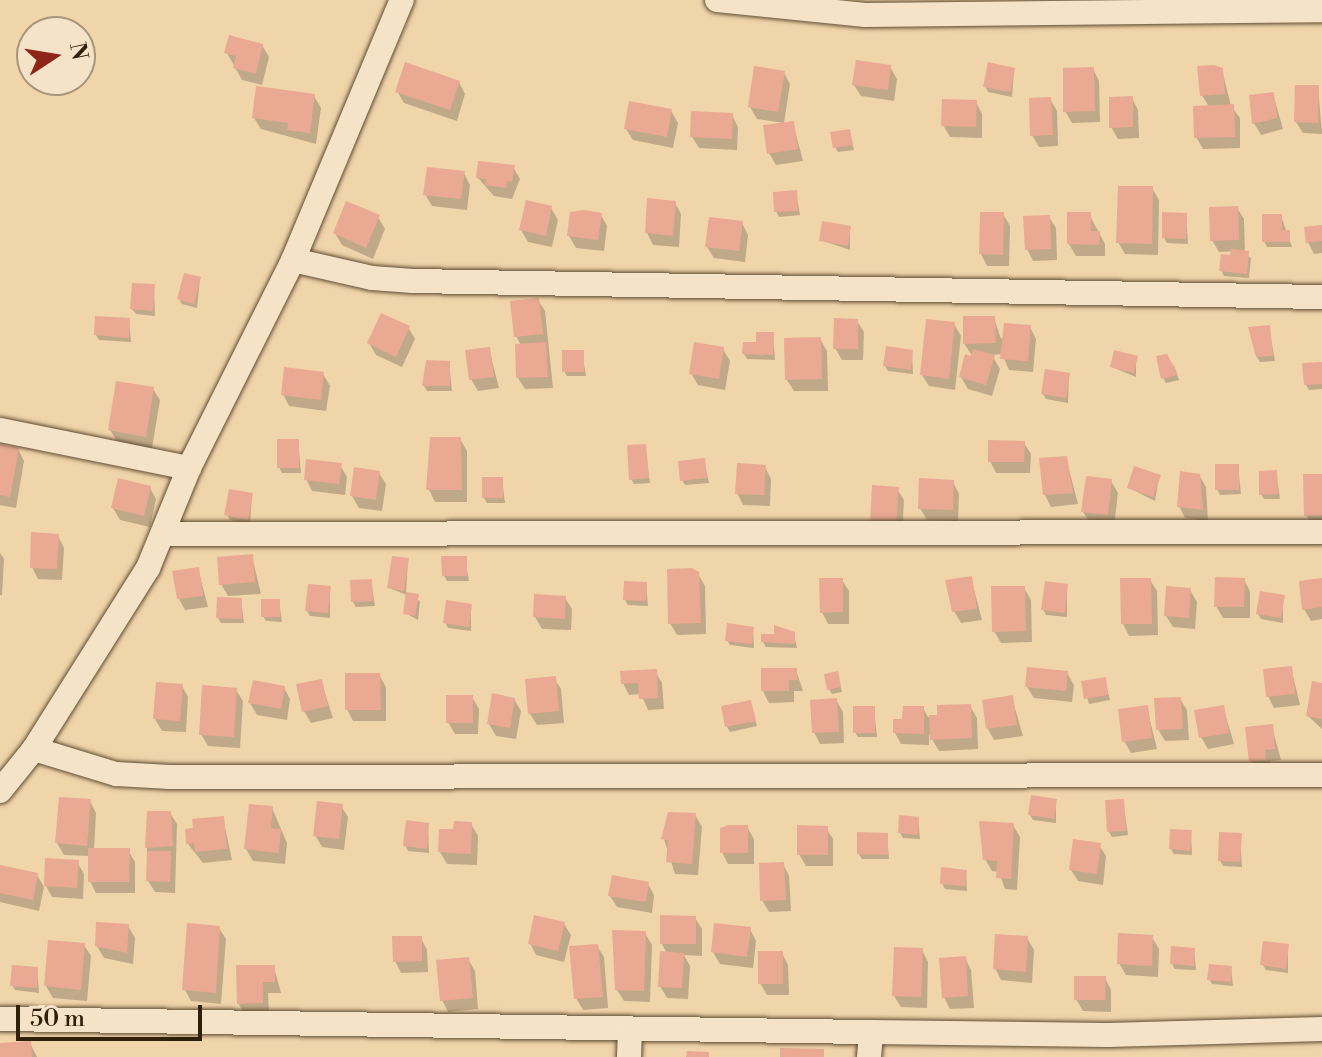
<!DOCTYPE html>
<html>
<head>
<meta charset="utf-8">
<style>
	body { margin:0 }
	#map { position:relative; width:1322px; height:1057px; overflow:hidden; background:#f0d4aa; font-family:"Libre Bodoni",serif }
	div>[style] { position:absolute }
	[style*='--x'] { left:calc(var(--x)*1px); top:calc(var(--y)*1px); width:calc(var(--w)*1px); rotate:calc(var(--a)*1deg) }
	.shadow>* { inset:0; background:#0003 }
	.building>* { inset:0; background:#eaa993 }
	.roads { filter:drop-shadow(0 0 2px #5f4d32) drop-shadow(0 0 2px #5f4d32) }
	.minor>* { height:24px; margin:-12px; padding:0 12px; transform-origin:12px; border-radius:12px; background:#f5e3c8 }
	span { translate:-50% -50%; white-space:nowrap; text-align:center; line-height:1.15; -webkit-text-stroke:8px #f5e3c8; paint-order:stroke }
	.north { position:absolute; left:16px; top:16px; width:80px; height:80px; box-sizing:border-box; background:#f5e3c8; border:2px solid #a6957c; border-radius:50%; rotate:78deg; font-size:22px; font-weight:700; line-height:32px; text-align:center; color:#2f200a }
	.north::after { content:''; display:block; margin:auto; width:28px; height:36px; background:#8f2418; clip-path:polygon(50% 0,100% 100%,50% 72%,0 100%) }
	.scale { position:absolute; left:16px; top:1005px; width:186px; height:36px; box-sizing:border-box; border:4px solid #2f200a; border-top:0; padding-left:10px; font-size:24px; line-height:28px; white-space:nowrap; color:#2f200a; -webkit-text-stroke:6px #f5e3c8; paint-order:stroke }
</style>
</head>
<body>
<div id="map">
	<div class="shadow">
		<i style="clip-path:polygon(262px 45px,269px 57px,262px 85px,242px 80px,227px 53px)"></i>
		<i style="clip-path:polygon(890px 67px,897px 79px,894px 101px,861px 96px,854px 85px)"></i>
		<i style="clip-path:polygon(1093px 69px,1099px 81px,1100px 122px,1072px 123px,1065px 111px)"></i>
		<i style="clip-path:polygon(1014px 70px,1012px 97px,988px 92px,985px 86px)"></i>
		<i style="clip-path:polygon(1222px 70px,1231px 106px,1240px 118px,1240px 148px,1203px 149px,1196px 137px,1209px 107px,1202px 95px)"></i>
		<i style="clip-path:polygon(784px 73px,790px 84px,784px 123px,757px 119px,750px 107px)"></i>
		<i style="clip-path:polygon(459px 82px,465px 94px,457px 121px,404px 103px,397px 91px)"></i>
		<i style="clip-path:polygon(1318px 87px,1322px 134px,1303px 133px,1296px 122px)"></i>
		<i style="clip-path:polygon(1273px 94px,1283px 129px,1261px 135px,1254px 123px)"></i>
		<i style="clip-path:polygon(314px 96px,321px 108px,316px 144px,261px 129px,254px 118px)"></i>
		<i style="clip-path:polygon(1132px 98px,1138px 110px,1139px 138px,1118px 139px,1111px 127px)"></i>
		<i style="clip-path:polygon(1050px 99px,1057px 111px,1058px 146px,1039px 147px,1032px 135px)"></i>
		<i style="clip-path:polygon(976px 102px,982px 114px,982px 138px,950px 137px,943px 125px)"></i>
		<i style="clip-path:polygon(671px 111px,678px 123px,673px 148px,633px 140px,626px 129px)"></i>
		<i style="clip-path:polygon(732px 115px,738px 127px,737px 150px,699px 148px,692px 137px)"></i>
		<i style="clip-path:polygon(793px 123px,803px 161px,776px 165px,769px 153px)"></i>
		<i style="clip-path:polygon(849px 131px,854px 150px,838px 152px,835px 147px)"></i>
		<i style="clip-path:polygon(513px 167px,520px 179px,512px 199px,494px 196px,478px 178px)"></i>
		<i style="clip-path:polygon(464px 173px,470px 185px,467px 210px,432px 206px,425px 194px)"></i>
		<i style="clip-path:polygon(1152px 188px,1159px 200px,1158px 255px,1125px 254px,1118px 242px)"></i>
		<i style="clip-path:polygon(796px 192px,800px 215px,779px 217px,776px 211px)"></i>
		<i style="clip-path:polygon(675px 203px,681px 214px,679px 247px,653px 245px,647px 233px)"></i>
		<i style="clip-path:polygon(551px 208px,558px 220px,552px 247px,528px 242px,521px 230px)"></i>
		<i style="clip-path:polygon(1237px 208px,1244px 219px,1245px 254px,1251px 258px,1249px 278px,1224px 276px,1221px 270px,1240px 251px,1219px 252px,1212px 240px)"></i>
		<i style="clip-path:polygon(1003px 214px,1010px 226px,1009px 266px,987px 266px,981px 254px)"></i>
		<i style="clip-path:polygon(1089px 214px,1105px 244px,1105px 256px,1076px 256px,1069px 244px)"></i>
		<i style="clip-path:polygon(601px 215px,607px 226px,604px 251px,576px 248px,569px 236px)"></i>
		<i style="clip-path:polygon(1186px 215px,1188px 244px,1167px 243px,1164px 238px)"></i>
		<i style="clip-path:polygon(1281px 216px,1292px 247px,1267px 247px,1264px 241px)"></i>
		<i style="clip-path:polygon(378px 217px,385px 229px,373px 259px,342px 245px,335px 233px)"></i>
		<i style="clip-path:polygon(1049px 217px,1056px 228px,1057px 260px,1033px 261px,1027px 249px)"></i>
		<i style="clip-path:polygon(742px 223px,748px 235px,745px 262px,714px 258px,707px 247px)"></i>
		<i style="clip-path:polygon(1322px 227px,1322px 253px,1314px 254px,1308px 242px)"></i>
		<i style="clip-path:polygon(850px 228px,850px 250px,821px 240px)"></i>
		<i style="clip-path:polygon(200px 279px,197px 308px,182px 304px,179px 299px)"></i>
		<i style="clip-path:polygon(154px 286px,155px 316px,136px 314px,132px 309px)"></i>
		<i style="clip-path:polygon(538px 300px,545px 311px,553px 388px,525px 389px,518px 378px,521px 345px,516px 336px)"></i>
		<i style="clip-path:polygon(994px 318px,1001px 339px,1030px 327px,1036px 339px,1033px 372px,1009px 370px,1002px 354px,992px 355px,1000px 369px,992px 396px,968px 389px,961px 377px,974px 359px,964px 343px)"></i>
		<i style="clip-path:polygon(129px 320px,131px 342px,99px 340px,96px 335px)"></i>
		<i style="clip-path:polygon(857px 321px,864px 332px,863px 360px,842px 360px,835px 348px)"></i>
		<i style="clip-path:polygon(954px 324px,961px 336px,955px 390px,929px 386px,922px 375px)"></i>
		<i style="clip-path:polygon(408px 327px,415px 339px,402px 367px,376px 355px,369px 343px)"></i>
		<i style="clip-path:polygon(1269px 327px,1275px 361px,1260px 362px,1257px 357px)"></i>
		<i style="clip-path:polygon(773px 334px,775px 360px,747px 359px,744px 354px)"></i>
		<i style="clip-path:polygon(820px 339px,827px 351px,828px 391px,794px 391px,787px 380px)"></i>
		<i style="clip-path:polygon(489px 349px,499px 388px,478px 391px,471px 379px)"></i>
		<i style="clip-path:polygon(723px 349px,730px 361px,725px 390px,698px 385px,691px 373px)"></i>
		<i style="clip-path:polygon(582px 352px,586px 376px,567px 376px,564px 371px)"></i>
		<i style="clip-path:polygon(912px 352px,913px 374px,888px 371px,885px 366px)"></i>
		<i style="clip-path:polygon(1136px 358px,1136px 377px,1112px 367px)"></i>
		<i style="clip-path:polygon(449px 363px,452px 391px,427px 391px,424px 386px)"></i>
		<i style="clip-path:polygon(1322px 364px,1322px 389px,1309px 390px,1306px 385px)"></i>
		<i style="clip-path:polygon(1174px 365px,1179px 380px,1166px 383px,1163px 378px)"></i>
		<i style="clip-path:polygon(323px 374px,330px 386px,326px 411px,289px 406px,283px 394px)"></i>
		<i style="clip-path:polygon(1069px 374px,1068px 403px,1046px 399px,1043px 394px)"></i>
		<i style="clip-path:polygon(153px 389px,160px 400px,152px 448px,117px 441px,110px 430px)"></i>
		<i style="clip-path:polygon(460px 439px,467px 451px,467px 502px,435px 502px,429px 490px)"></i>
		<i style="clip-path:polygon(298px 441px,301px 473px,282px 473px,279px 467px)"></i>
		<i style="clip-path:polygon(1024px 443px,1031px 454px,1030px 473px,996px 473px,990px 461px)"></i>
		<i style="clip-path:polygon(0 446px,18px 449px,24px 461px,16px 508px,0 505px)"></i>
		<i style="clip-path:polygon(645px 446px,650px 483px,634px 484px,631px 479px)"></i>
		<i style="clip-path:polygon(1066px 458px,1078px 504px,1051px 507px,1045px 495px)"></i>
		<i style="clip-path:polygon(704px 460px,709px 483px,685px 485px,682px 480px)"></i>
		<i style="clip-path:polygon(340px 465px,347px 477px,345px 495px,312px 491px,306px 479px)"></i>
		<i style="clip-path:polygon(1238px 466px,1241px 494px,1220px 495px,1217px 489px)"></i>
		<i style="clip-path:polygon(765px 467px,771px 479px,770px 506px,743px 505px,737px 493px)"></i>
		<i style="clip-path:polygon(1276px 472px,1280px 499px,1264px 499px,1261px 494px)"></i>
		<i style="clip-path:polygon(379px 473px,386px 484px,382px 511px,359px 508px,352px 496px)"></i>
		<i style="clip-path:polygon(1199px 475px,1206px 487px,1208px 521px,1185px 518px,1179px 506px)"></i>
		<i style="clip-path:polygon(1322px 476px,1322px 527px,1313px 527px,1306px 515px)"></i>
		<i style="clip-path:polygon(1159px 477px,1155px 501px,1129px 488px)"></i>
		<i style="clip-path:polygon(502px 479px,505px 503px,487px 503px,484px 498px)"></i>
		<i style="clip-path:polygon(1111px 481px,1118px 493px,1114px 526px,1090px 523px,1083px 512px)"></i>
		<i style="clip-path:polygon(953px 482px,959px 494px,958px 521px,927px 520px,920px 508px)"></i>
		<i style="clip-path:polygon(150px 488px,156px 499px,150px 527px,120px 520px,113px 508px)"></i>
		<i style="clip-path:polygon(897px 489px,904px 500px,902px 538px,879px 536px)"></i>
		<i style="clip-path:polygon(252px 495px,250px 524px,230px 520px,227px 515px)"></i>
		<i style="clip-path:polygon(58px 536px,64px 548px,62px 580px,38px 579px,32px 567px)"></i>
		<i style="clip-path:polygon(0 553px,4px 559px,2px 595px,0 595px)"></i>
		<i style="clip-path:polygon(252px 556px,261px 594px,228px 596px,221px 584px)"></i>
		<i style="clip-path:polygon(465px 558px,469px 581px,447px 581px,444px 576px)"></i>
		<i style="clip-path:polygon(408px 560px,406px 594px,420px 601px,418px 620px,405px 613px,407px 595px,389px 588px)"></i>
		<i style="clip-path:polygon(198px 569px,208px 607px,185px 610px,179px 599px)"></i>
		<i style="clip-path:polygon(698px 574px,705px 586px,706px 634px,677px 635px,670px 623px)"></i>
		<i style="clip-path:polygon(971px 578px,982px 620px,961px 623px,954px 611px)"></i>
		<i style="clip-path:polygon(842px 580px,849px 591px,849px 624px,828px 624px,822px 612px)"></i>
		<i style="clip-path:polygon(1150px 580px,1157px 591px,1158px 635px,1129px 636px,1123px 624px)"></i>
		<i style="clip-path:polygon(1244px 580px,1250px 591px,1250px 618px,1223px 618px,1216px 606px)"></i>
		<i style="clip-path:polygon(1322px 580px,1322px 619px,1311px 621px,1304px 609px)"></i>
		<i style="clip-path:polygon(371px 582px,375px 606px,356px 607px,353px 602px)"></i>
		<i style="clip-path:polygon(646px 584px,648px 606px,628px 605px,625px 600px)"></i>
		<i style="clip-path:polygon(1067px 586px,1067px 617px,1046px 615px,1043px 609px)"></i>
		<i style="clip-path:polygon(330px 588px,330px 618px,310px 616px,307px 611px)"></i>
		<i style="clip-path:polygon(1024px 588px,1031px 600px,1032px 642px,1001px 643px,994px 631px)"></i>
		<i style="clip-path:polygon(1190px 590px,1197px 602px,1195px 629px,1173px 627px,1166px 616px)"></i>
		<i style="clip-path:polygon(1283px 597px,1283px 623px,1261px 619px,1258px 614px)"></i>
		<i style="clip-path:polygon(565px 598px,572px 609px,571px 630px,542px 629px,535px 617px)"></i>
		<i style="clip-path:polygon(241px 600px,244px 623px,221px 623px,218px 618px)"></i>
		<i style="clip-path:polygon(279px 601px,282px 622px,266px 621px,263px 616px)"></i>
		<i style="clip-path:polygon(471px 606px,471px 631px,448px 628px,445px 622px)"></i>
		<i style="clip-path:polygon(776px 627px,794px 634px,797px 648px,766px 647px,763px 642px,776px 636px)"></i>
		<i style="clip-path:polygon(753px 629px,754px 648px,730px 645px,727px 640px)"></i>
		<i style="clip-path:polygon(1291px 668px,1300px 705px,1274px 708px,1268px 696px)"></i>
		<i style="clip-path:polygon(796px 670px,803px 691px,794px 691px,794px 702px,769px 703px,763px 691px)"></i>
		<i style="clip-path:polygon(655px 671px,662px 683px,664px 709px,648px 710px,641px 694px,629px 695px,623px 683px)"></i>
		<i style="clip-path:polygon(1067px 673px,1074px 685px,1072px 702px,1034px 698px,1027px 687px)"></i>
		<i style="clip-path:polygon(837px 674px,842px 692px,832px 694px,829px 689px)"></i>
		<i style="clip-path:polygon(379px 675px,386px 687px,386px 721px,353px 721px,347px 709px)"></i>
		<i style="clip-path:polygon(554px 678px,561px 689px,564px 723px,537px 725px,530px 714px)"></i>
		<i style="clip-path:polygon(1105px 680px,1110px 700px,1089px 704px,1083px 683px)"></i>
		<i style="clip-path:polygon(321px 681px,333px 718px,311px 723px,304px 711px)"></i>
		<i style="clip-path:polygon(1322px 685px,1322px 729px,1308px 716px)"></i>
		<i style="clip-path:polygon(182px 686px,188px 697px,186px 732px,162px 731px,155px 719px)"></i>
		<i style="clip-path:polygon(284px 688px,290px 699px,287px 720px,257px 715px,250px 703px)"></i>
		<i style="clip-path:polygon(236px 690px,243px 701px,240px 748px,208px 746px,201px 734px)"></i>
		<i style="clip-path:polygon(472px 697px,479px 709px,478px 734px,455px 734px,448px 722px)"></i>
		<i style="clip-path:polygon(1012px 698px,1023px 736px,994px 740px,988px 729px)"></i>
		<i style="clip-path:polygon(514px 699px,521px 711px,516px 739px,496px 736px,489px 724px)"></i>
		<i style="clip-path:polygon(1180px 699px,1187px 710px,1189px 740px,1165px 741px,1158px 729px)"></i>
		<i style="clip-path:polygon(836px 700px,843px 712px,844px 743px,820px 744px,814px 732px)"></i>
		<i style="clip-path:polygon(750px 702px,757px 726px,730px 732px,727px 727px)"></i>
		<i style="clip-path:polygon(970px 706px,977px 718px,978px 749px,939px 751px,929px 734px,929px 745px,901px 744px,895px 733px,923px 708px,928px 717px,940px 717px)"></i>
		<i style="clip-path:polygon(1223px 707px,1234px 744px,1208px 749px,1201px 737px)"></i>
		<i style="clip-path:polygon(874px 708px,877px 737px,858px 737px,855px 732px)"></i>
		<i style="clip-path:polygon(1147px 708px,1157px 749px,1131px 753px,1124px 741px)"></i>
		<i style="clip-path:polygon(1272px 727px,1281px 760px,1270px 761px,1271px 772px,1258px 773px,1251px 761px)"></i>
		<i style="clip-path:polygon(90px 801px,96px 813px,94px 850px,128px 850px,135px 862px,135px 893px,96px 893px,90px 881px,90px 856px,64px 855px,57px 843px)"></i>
		<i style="clip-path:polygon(1056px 801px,1056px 823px,1033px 820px,1030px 815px)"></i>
		<i style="clip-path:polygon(1123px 801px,1128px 835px,1112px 837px,1109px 832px)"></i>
		<i style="clip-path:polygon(341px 806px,348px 817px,344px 850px,322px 847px,315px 835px)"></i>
		<i style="clip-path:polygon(272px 808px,287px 843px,285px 864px,253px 861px,246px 849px)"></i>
		<i style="clip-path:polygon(170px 813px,177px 824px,175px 893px,155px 892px,148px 881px,147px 847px)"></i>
		<i style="clip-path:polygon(695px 815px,702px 827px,698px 875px,675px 874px,664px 839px)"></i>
		<i style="clip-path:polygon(223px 818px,232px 860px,203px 863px,188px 844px)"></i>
		<i style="clip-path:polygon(918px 818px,920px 839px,903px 838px,900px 833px)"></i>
		<i style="clip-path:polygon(471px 824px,478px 836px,477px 865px,447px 864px,440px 852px,455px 831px)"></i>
		<i style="clip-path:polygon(428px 825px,429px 853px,408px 851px,405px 845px)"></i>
		<i style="clip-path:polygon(1013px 825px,1020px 837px,1017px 890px,1005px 889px,999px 872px,992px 871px,985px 859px)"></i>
		<i style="clip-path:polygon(747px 827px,754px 839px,754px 864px,728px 864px,722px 852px)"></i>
		<i style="clip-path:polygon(826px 828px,833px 839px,833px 866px,806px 866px,799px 854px)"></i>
		<i style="clip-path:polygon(1191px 832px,1192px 855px,1174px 854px,1171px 849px)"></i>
		<i style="clip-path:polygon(887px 835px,889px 859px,862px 859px,858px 853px)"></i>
		<i style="clip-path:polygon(1240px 835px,1242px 867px,1223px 866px,1220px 860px)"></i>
		<i style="clip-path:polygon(1099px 845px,1106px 856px,1103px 885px,1078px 881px,1071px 870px)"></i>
		<i style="clip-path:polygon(77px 862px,84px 874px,83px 899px,52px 897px,46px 886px)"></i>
		<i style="clip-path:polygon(783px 864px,789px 876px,791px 911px,769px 912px,762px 900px)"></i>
		<i style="clip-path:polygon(0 867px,37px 875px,44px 887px,39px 911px,0 902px)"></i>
		<i style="clip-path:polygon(966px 872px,967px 891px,945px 889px,942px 883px)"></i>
		<i style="clip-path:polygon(648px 884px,654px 895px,652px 913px,617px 907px,610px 896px)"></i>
		<i style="clip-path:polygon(695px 918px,702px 929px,702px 956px,684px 955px,690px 966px,688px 999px,667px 998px,660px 986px,667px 954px,662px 944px)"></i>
		<i style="clip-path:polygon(564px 924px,571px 935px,564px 962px,536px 955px,530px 943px)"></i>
		<i style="clip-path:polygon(128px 926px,135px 938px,133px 964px,104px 958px,97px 946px)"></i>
		<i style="clip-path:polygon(219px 928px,226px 939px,221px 1004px,191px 1001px,185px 990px)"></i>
		<i style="clip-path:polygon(750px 929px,756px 941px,753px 968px,720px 964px,713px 952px)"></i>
		<i style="clip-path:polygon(645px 933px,652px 945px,650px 1002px,624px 1001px,617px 990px)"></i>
		<i style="clip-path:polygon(1152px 937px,1159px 949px,1158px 977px,1126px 975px,1119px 963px)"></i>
		<i style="clip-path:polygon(421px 938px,427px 950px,428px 972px,401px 973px,395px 961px)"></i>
		<i style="clip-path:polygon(1027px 938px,1034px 950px,1032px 983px,1001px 980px,995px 968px)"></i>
		<i style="clip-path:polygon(84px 945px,91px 956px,87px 1001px,53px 998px,46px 986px)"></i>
		<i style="clip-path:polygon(597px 946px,604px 957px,608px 1008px,583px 1010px,576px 998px)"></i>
		<i style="clip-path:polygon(1288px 946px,1288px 973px,1266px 970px,1263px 965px)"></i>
		<i style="clip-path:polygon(922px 950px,928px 962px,927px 1008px,901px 1007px,894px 996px)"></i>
		<i style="clip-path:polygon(1194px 950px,1196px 970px,1175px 969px,1172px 964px)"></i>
		<i style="clip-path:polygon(782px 953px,788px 965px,789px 995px,767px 995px,760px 983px)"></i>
		<i style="clip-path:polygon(965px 958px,971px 970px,974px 1008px,950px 1009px,944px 997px)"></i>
		<i style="clip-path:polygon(468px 959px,475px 971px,478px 1009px,448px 1012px,442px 1000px)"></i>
		<i style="clip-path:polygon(274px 967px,281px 993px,268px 993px,269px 1014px,245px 1015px,238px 1003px)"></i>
		<i style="clip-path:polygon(1231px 968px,1233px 986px,1212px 984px,1209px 979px)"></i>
		<i style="clip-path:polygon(37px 969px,39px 993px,15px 990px,12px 985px)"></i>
		<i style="clip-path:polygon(1105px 978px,1111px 990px,1111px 1012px,1083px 1011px,1076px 999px)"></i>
		<i style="clip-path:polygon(30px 1043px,37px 1057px,0 1057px,0 1045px)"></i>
	</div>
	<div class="building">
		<i style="clip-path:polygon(229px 35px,263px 44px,256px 74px,233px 68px,236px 56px,224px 53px)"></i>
		<i style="clip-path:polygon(856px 60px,891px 65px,888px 90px,852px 85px)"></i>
		<i style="clip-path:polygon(405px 62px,460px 81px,450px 110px,395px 92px)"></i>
		<i style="clip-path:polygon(988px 62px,1015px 68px,1010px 92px,983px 87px)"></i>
		<i style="clip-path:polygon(1214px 65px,1223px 68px,1225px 94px,1200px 96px,1197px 66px)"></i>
		<i style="clip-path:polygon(754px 66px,785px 71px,778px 112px,748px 107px)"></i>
		<i style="clip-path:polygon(1094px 67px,1095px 111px,1063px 112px,1063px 68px)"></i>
		<i style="clip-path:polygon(1295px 85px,1319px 85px,1318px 123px,1294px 122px)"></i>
		<i style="clip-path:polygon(256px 86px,315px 94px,310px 133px,287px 130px,288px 123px,252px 118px)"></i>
		<i style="clip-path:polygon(1274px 92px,1277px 118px,1252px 124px,1249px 95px)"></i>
		<i style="clip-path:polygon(1133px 96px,1133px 127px,1109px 128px,1109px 97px)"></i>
		<i style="clip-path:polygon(1051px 97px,1053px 135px,1030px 136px,1029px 98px)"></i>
		<i style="clip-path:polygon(942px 99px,977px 100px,976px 127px,941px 126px)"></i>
		<i style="clip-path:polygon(629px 101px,672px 109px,667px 137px,624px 129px)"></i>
		<i style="clip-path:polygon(1234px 104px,1235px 137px,1194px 138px,1193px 106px)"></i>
		<i style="clip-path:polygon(691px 111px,733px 113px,732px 139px,690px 137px)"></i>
		<i style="clip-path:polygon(794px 121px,798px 149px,767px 154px,763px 125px)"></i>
		<i style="clip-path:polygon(850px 129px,853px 145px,833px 148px,830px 132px)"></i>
		<i style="clip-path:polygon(478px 161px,515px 165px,512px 182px,507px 181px,506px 188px,485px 185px,486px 179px,476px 178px)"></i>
		<i style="clip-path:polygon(427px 167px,465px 171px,461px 199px,423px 195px)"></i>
		<i style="clip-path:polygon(1118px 186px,1153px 186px,1152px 244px,1116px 243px)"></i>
		<i style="clip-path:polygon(797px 190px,798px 211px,774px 212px,773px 192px)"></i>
		<i style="clip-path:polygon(647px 198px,676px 201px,673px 236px,645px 233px)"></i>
		<i style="clip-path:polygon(526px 200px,552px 206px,546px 236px,519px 230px)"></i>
		<i style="clip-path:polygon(346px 201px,380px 215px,366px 248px,333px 233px)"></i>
		<i style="clip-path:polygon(1238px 206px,1239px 240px,1210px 241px,1209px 207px)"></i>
		<i style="clip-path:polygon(584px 210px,602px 213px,598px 240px,567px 236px,570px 212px)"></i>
		<i style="clip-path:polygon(980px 212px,1004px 212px,1003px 255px,979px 254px)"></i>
		<i style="clip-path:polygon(1067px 212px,1091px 212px,1091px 231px,1100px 231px,1099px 245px,1067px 244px)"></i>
		<i style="clip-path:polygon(1162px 212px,1187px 213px,1186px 239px,1162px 238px)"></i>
		<i style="clip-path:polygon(1262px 214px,1282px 214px,1282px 230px,1290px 230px,1290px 242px,1262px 242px)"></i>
		<i style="clip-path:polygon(1050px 215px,1051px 249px,1025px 250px,1023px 216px)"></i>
		<i style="clip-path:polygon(709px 217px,743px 221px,739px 251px,705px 247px)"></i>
		<i style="clip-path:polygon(822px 221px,851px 226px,848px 246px,819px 241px)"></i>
		<i style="clip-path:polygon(1322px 225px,1322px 241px,1306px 243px,1304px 227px)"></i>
		<i style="clip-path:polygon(1231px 249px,1249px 251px,1247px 274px,1219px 271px,1221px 254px,1230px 255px)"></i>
		<i style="clip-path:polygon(184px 273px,201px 277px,194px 304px,177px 299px)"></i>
		<i style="clip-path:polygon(132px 283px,155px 284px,153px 311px,130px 309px)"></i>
		<i style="clip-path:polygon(539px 298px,543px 334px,514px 337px,510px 301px)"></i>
		<i style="clip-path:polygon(381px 313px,410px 326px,396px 357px,367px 343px)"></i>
		<i style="clip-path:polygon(95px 316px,130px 318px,129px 338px,94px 335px)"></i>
		<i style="clip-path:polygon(963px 316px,995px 316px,996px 343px,963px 344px)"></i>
		<i style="clip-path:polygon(834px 318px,858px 319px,858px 349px,833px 349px)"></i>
		<i style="clip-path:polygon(926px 319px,955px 322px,949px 379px,920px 375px)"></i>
		<i style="clip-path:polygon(1004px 323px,1031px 325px,1028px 361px,1000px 359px)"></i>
		<i style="clip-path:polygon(1270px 325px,1273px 356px,1256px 357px,1248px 327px)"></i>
		<i style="clip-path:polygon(756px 332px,774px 332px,773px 355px,742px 354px,743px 342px,756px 342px)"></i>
		<i style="clip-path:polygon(821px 337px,822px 379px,785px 380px,784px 338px)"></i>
		<i style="clip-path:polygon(546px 342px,548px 377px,516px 378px,515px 344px)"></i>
		<i style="clip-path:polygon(694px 342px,724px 347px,719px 379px,689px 374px)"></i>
		<i style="clip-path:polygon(886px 346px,913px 350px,911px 370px,883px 366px)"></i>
		<i style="clip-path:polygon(490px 347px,494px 377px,469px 380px,465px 350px)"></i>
		<i style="clip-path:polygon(973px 349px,995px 355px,986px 385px,959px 377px,965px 354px,971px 356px)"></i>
		<i style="clip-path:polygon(562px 350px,584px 350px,584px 372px,562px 372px)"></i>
		<i style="clip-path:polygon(1114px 350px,1138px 356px,1134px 373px,1110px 367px)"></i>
		<i style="clip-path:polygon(1167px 354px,1178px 375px,1161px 379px,1156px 356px)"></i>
		<i style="clip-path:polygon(426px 360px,450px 361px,450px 386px,422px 386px)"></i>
		<i style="clip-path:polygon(1322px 362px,1322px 384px,1304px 385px,1302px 363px)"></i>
		<i style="clip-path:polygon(284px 367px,324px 372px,321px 400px,281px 395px)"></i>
		<i style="clip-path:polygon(1045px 369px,1070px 373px,1066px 398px,1041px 394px)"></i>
		<i style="clip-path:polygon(116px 381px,154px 387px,146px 437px,108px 430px)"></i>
		<i style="clip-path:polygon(430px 437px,461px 437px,462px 490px,426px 490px)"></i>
		<i style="clip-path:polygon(277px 439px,299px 439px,299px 468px,277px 468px)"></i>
		<i style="clip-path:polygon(988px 440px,1025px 441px,1024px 462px,988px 462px)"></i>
		<i style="clip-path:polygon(0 444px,19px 448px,10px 497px,0 495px)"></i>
		<i style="clip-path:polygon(646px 444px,649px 478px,629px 480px,627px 445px)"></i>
		<i style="clip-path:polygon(1067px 456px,1073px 493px,1043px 495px,1039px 458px)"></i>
		<i style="clip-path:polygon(705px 458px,707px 478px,680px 481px,678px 461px)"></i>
		<i style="clip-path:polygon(306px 459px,342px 463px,339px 484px,304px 480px)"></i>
		<i style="clip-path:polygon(737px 463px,766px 465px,764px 495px,735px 494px)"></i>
		<i style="clip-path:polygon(1215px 464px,1239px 464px,1239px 490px,1215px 490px)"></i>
		<i style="clip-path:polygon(1134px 466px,1161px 475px,1153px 497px,1127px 488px)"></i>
		<i style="clip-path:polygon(354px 467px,380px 471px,376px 500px,350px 496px)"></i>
		<i style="clip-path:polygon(1277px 470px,1278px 494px,1259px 495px,1259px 471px)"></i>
		<i style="clip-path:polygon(1180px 471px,1200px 474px,1203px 510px,1177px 507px)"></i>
		<i style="clip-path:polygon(1303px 474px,1322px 474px,1322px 515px,1304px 516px)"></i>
		<i style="clip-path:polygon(1086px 476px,1112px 479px,1108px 515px,1081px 512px)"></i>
		<i style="clip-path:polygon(482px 477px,503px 477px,503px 498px,482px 498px)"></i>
		<i style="clip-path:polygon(118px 478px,151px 486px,144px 516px,111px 508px)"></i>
		<i style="clip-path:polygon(919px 478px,954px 480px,953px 510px,918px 509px)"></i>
		<i style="clip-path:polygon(872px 485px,899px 487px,896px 527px,870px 525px)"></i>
		<i style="clip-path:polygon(229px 489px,253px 493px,248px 520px,224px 515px)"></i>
		<i style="clip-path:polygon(31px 532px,59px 534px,57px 569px,30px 568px)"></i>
		<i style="clip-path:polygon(253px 554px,255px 582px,219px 585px,217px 557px)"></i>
		<i style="clip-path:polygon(392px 556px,409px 558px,404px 591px,387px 588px)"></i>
		<i style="clip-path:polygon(441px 556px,467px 556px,467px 576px,442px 576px)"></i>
		<i style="clip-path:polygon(199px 567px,203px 596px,177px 599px,172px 571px)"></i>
		<i style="clip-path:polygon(692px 568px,699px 572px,701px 623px,668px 624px,667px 569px)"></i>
		<i style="clip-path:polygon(972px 576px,977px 609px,952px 612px,945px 580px)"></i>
		<i style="clip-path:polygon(1215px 577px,1245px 578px,1244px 607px,1214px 607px)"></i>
		<i style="clip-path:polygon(819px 578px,843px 578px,843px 612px,820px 613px)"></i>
		<i style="clip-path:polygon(1120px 578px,1151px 578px,1152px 624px,1121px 624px)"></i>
		<i style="clip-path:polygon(1322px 578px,1322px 607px,1302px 610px,1299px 581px)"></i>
		<i style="clip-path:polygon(372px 579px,373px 601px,351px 602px,350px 580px)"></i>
		<i style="clip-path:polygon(624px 581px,647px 582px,646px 601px,623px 600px)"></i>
		<i style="clip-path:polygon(1045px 581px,1068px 584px,1065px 613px,1041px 610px)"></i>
		<i style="clip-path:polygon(308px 584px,331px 586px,328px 613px,305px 611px)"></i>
		<i style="clip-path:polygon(991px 586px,1025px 586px,1026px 631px,992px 632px)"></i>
		<i style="clip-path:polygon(1166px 586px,1191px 588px,1189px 618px,1164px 616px)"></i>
		<i style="clip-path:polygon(1260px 591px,1285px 595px,1281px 618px,1256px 614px)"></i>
		<i style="clip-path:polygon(406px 592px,419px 594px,415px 616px,403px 614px)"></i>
		<i style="clip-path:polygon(534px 594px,566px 596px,565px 619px,533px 617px)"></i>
		<i style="clip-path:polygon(217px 597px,242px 598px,242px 619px,216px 618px)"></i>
		<i style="clip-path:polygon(261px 599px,280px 599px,280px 617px,261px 617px)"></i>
		<i style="clip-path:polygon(446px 600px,472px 604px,469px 627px,443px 623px)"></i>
		<i style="clip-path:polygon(727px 623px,754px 627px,752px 644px,725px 641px)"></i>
		<i style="clip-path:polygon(774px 625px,795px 632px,795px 644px,761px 642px,761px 634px,774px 634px)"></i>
		<i style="clip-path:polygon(1292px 666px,1295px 694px,1266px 697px,1263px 669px)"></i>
		<i style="clip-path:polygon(1027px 667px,1068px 671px,1066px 691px,1025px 687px)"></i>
		<i style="clip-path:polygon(761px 668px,797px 668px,797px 680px,789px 680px,789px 691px,761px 691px)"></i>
		<i style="clip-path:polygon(657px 669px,658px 698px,639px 699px,638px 683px,621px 684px,620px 671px)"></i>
		<i style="clip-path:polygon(838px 671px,841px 687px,827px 690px,824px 674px)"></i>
		<i style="clip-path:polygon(345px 673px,380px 673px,381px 710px,345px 710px)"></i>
		<i style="clip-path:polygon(556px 676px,559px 711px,528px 714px,525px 679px)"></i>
		<i style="clip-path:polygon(1106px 677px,1108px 695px,1084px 699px,1081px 681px)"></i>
		<i style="clip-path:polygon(322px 679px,328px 706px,302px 712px,296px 684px)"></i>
		<i style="clip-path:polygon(253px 680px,285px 686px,281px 709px,248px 703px)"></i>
		<i style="clip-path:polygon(1312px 681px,1322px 683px,1322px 719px,1306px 716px)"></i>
		<i style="clip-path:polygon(156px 682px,183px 684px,180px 721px,153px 719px)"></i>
		<i style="clip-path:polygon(202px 685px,237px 688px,234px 737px,199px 735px)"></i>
		<i style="clip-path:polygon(492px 693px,515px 698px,510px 728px,487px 724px)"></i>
		<i style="clip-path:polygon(446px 695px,473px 695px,473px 723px,446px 723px)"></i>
		<i style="clip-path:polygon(1013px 695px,1017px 725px,986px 729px,982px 700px)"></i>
		<i style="clip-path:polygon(1181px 697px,1183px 729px,1156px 730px,1154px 698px)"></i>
		<i style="clip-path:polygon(837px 698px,839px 732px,812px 733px,810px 700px)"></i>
		<i style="clip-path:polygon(751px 700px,756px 721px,725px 727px,721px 706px)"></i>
		<i style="clip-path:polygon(971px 704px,972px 738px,930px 740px,929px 715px,937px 715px,937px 705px)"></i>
		<i style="clip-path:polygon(1148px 705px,1152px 738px,1122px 742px,1118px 709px)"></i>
		<i style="clip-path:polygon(1224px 705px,1229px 733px,1199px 738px,1194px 710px)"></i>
		<i style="clip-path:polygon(853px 706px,875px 706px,875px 733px,853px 733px)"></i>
		<i style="clip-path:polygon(903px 706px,924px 706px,924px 734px,893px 733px,893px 719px,902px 719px)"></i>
		<i style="clip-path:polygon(1273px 724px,1275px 749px,1265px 750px,1266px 760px,1249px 762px,1245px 727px)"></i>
		<i style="clip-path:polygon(1031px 795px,1057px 799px,1054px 819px,1028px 815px)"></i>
		<i style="clip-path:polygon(59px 797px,91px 799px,87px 846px,55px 843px)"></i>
		<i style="clip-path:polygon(1124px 799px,1126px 831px,1107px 832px,1105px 800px)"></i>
		<i style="clip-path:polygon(317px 801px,343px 804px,339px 839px,313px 836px)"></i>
		<i style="clip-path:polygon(249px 804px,273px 806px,271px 828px,281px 829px,279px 853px,244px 849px)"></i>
		<i style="clip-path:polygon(147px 811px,171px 811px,173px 846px,145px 848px)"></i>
		<i style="clip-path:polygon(668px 812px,696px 813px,692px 864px,666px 862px,668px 840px,661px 839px)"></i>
		<i style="clip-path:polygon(899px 815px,919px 817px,918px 835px,898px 833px)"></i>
		<i style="clip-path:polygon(224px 816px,227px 849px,195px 852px,194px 843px,186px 844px,185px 829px,193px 828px,192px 819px)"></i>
		<i style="clip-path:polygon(406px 820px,429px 823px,427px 849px,403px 846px)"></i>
		<i style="clip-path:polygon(454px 821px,472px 822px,471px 854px,438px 852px,439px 829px,453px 829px)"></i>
		<i style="clip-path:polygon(979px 821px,1014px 823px,1011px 879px,996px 878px,997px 861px,983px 860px)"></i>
		<i style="clip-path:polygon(729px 825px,748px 825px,748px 853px,720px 853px,720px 828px)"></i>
		<i style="clip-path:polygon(797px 825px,828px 826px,828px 855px,797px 855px)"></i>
		<i style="clip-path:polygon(1170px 829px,1192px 830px,1190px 851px,1169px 849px)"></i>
		<i style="clip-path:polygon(857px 832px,888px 833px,888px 855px,857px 854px)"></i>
		<i style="clip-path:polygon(1219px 832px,1242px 833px,1240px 862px,1218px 861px)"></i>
		<i style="clip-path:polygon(1073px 839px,1101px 843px,1097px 874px,1069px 870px)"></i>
		<i style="clip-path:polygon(88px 848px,130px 848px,129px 882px,88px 882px)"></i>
		<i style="clip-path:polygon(147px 851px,171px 851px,170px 882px,146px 881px)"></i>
		<i style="clip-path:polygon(45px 858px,79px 860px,77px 888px,44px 886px)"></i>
		<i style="clip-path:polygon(784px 862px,786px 900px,760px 901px,759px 863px)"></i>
		<i style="clip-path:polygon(0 865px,38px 873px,33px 900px,0 893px)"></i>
		<i style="clip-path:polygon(941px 867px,967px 870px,965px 886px,940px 884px)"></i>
		<i style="clip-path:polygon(612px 875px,649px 882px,646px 902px,608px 896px)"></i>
		<i style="clip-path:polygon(534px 915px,565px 922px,558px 951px,528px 944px)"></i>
		<i style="clip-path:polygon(660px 915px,696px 916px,696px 944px,660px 944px)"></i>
		<i style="clip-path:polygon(96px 922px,129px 924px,127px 953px,95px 946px)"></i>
		<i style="clip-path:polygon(187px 923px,220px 926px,216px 993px,182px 990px)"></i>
		<i style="clip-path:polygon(714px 923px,751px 927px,747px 957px,711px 952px)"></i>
		<i style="clip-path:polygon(612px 930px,646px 931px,644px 991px,615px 990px)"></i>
		<i style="clip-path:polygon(1118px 933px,1153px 935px,1152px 966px,1117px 964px)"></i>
		<i style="clip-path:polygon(995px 934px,1028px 936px,1026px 972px,993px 969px)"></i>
		<i style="clip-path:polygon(392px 936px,422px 936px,422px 961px,393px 962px)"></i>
		<i style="clip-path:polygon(48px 940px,85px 943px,81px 990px,44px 986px)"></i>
		<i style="clip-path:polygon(1263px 941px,1289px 944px,1286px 969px,1260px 965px)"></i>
		<i style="clip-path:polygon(598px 944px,603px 997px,574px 999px,569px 946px)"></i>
		<i style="clip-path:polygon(1171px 946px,1195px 948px,1194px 966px,1170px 964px)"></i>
		<i style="clip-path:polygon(894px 947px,923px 948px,921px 997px,892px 996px)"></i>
		<i style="clip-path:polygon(660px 951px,684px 953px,682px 988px,658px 987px)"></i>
		<i style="clip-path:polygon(758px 951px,783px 951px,783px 984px,758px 984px)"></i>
		<i style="clip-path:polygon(966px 956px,968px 996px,942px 998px,939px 958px)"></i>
		<i style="clip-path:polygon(469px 957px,473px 998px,440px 1001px,436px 960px)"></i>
		<i style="clip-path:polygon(1209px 964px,1232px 966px,1231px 982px,1207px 980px)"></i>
		<i style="clip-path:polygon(12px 965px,38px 967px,37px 988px,10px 986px)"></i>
		<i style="clip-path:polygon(236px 965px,275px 965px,275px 982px,263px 982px,263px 1003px,237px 1004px)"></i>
		<i style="clip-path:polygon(1074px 976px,1106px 976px,1105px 1000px,1074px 1000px)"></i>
		<i style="clip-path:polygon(31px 1041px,32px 1057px,0 1057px,0 1043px)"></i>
		<i style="clip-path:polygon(780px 1048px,824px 1049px,824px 1057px,780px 1057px)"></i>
		<i style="clip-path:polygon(687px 1051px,709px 1052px,709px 1057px,686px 1057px)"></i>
	</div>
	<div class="roads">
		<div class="minor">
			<i style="--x:717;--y:0;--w:149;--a:5.8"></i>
			<i style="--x:865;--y:15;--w:457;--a:-0.6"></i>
			<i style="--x:293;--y:260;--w:81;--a:12.8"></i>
			<i style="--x:372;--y:278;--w:41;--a:4.2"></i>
			<i style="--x:413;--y:281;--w:909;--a:1.01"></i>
			<i style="--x:0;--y:430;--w:193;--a:11.4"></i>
			<i style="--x:163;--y:534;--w:1159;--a:-0.1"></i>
			<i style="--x:34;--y:749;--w:86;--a:17"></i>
			<i style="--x:116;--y:774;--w:54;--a:3.2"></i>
			<i style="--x:170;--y:777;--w:1152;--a:-0.1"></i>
			<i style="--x:0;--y:791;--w:54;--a:-51"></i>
			<i style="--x:34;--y:749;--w:214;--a:-57.8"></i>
			<i style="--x:148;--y:568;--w:108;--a:-67.7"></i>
			<i style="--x:189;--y:468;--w:233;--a:-63.4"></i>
			<i style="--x:293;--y:260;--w:282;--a:-67.3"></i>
			<i style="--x:0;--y:1019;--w:871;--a:0.86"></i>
			<i style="--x:629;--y:1057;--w:28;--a:-88"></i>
			<i style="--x:869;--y:1057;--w:25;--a:-85"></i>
			<i style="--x:871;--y:1032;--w:237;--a:0.7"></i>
			<i style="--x:1108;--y:1035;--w:214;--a:-1.6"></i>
		</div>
	</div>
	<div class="north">N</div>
	<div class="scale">50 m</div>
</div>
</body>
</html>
